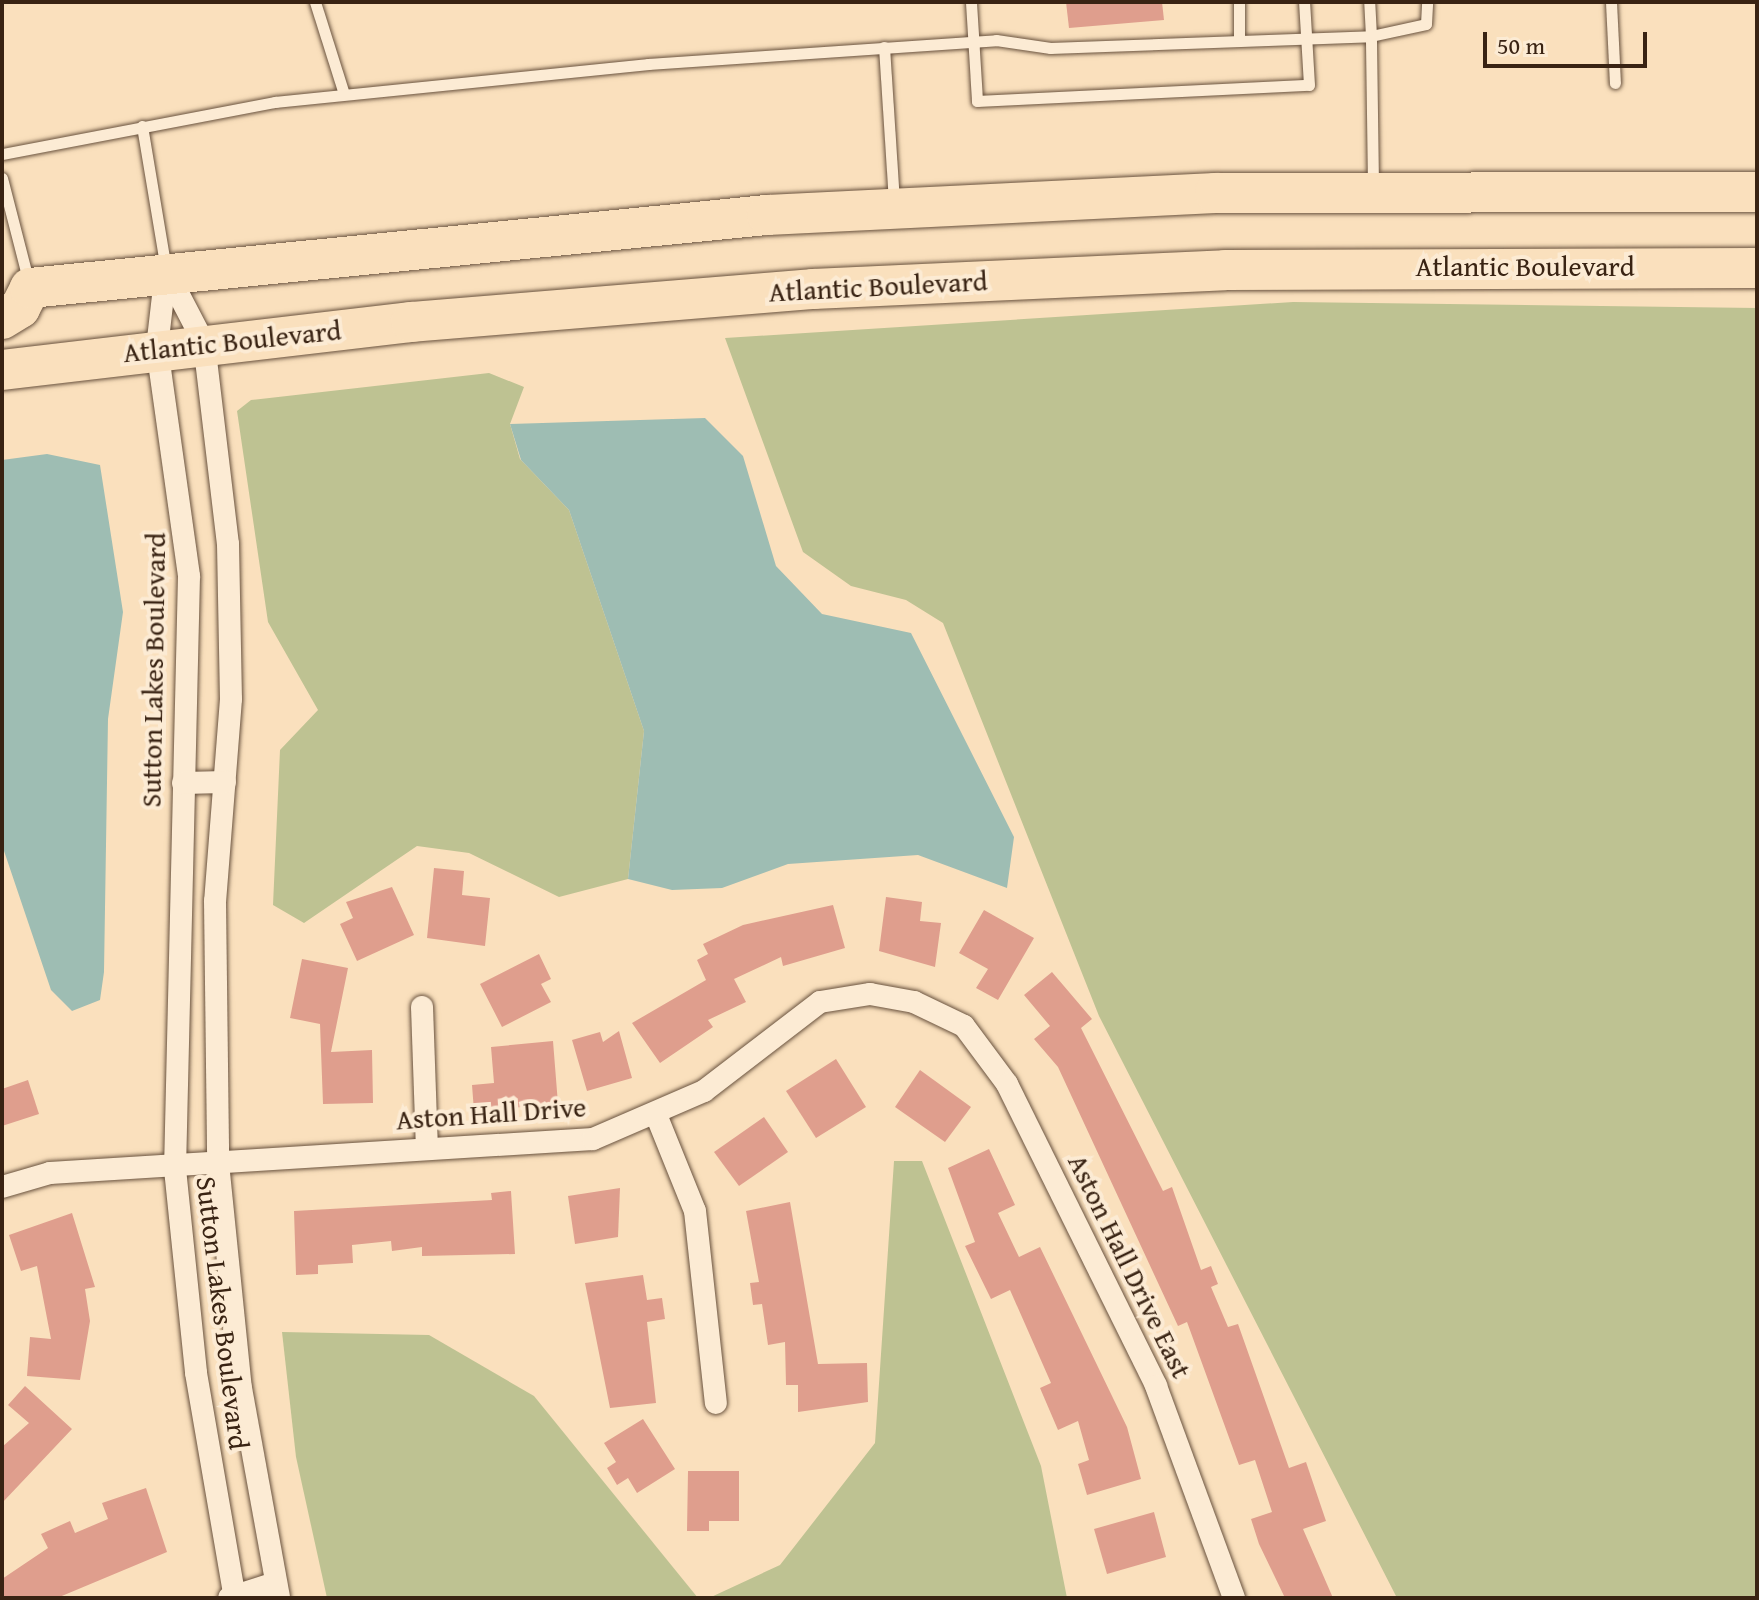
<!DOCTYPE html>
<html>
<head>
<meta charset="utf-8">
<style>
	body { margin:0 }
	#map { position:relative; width:1759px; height:1600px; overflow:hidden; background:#fae0bd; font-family:"Gentium Book Plus",serif }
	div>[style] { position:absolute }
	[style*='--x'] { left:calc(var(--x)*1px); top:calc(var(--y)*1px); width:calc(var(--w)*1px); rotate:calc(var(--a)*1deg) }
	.green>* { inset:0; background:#bec292 }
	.water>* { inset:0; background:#9ebdb3 }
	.building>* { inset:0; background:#df9e8d }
	.roads { filter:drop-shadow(0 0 2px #69523e) drop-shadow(0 0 2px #69523e) }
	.lane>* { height:11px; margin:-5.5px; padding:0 5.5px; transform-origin:5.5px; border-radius:5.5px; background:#fcebd4 }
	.street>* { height:22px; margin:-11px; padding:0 11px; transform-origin:11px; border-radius:11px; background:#fcebd4 }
	.highway>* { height:40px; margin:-20px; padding:0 20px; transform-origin:20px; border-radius:20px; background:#fae0bd }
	span { translate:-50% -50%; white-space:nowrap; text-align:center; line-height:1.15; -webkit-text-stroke:8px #fcebd4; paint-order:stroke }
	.street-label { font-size:28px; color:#392313 }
	.frame { position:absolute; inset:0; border:4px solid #392313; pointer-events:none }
	.scale { position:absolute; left:1483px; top:32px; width:164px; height:36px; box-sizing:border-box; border:4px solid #392313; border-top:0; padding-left:10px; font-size:24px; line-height:28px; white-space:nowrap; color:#392313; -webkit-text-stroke:6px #fcebd4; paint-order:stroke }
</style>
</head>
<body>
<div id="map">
	<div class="green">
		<i style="clip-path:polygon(1293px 302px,1757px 308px,1757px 1598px,1397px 1598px,1099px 1016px,943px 623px,906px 600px,851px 586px,803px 552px,725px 338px)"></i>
		<i style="clip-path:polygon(489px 373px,524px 387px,510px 424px,520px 459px,569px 510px,644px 731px,628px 879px,559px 897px,469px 853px,417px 846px,304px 923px,273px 905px,280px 750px,318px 710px,268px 622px,237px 411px,251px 400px)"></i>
		<i style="clip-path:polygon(894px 1161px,922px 1161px,1041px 1466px,1067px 1598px,709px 1598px,780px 1565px,875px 1443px)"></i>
		<i style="clip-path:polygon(282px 1332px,429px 1335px,534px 1396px,698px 1598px,327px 1598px,296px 1457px)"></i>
	</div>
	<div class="water">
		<i style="clip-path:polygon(705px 418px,743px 456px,776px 566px,822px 614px,911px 633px,1014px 837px,1007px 888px,918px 855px,788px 864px,722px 888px,672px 890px,628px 879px,644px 731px,569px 510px,521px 460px,510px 424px)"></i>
		<i style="clip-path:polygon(47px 454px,100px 465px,123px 612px,108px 719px,104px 972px,100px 1000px,72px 1011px,51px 990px,2px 845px,2px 460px)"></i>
	</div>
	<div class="building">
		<i style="clip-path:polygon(1066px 2px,1162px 2px,1164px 20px,1069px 28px)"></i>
		<i style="clip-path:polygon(434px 868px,464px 871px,462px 895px,490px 898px,485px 946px,427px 938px)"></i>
		<i style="clip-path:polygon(392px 887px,414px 935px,357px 961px,340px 924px,353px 918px,346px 902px)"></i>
		<i style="clip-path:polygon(886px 897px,922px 902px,920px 921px,941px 923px,935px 967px,879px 951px)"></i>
		<i style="clip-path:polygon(833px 905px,845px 948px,783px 966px,781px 957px,734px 979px,746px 1002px,708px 1020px,713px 1027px,660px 1063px,632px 1023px,706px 980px,697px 960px,708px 954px,703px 944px,743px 925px)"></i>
		<i style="clip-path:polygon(984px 910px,1034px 938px,998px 1000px,976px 988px,988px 969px,959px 953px)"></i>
		<i style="clip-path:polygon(539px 954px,551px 979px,541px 984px,551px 1002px,502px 1027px,480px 984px)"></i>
		<i style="clip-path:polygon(302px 959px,348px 968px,331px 1052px,372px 1050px,373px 1103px,323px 1104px,320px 1024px,290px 1018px)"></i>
		<i style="clip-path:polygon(1052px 972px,1092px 1019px,1081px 1028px,1163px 1191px,1172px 1187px,1201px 1270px,1211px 1266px,1218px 1284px,1211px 1287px,1228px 1327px,1238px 1324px,1289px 1468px,1306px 1462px,1326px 1521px,1303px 1529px,1333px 1598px,1285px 1598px,1259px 1544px,1251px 1519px,1272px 1512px,1255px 1460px,1239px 1465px,1187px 1322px,1178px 1326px,1058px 1067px,1034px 1039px,1050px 1026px,1024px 995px)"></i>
		<i style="clip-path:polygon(619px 1031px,632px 1078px,587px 1091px,572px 1040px,600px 1032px,603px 1042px)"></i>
		<i style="clip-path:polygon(553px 1041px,558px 1104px,474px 1111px,472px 1085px,494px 1083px,491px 1047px)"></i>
		<i style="clip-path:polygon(836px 1059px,866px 1107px,816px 1138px,786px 1091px)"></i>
		<i style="clip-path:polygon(920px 1070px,971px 1107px,945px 1142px,895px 1107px)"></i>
		<i style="clip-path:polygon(28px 1080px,39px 1114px,2px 1126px,2px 1089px)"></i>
		<i style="clip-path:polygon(764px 1117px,788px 1152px,739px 1186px,714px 1152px)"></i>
		<i style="clip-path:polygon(989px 1149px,1015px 1205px,998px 1213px,1019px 1257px,1040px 1247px,1127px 1427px,1141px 1479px,1087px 1495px,1078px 1464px,1089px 1460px,1078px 1421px,1058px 1430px,1040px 1388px,1051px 1383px,1010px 1290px,991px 1299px,965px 1246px,975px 1242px,948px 1168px)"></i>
		<i style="clip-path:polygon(620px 1188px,618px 1237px,575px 1244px,568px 1196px)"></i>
		<i style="clip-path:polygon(511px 1191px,515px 1254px,422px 1256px,422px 1247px,392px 1251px,391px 1241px,352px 1245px,353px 1263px,318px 1265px,318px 1274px,296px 1275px,294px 1211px,492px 1200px,491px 1193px)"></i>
		<i style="clip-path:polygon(790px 1202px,818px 1364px,867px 1363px,868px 1402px,798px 1412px,798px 1385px,786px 1385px,785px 1342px,768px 1345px,762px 1304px,753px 1305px,750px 1283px,759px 1282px,746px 1211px)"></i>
		<i style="clip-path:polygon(72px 1213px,95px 1287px,85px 1289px,90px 1321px,80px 1380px,27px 1376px,30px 1337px,51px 1339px,37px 1266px,21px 1271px,9px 1235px)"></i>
		<i style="clip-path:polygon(643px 1275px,647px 1300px,662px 1298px,665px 1319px,647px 1322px,656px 1403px,610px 1408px,585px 1283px)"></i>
		<i style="clip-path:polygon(25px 1386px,72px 1429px,2px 1503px,2px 1447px,29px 1423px,8px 1405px)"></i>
		<i style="clip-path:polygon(643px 1419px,675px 1469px,637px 1493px,628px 1478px,617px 1485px,607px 1468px,616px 1462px,604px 1443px)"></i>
		<i style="clip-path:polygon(688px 1471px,739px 1471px,739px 1521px,709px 1521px,709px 1531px,687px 1531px)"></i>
		<i style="clip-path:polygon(146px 1488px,167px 1552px,57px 1598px,2px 1598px,2px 1579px,48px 1548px,41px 1534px,70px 1521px,75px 1533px,108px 1519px,102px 1503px)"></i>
		<i style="clip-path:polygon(1154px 1512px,1166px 1557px,1107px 1574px,1094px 1529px)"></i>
	</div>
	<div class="roads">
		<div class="lane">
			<i style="--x:315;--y:2;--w:96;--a:72.5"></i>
			<i style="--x:971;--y:2;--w:99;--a:86.5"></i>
			<i style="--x:977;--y:101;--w:332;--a:-2.8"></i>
			<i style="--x:1309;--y:85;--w:83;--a:-93.4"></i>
			<i style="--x:1239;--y:2;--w:39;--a:90"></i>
			<i style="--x:1611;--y:2;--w:81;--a:87.2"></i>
			<i style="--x:884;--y:47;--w:155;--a:86.3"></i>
			<i style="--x:142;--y:126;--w:145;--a:80.5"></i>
			<i style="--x:2;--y:154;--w:278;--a:-10.8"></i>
			<i style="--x:275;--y:102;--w:375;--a:-5.8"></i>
			<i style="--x:648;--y:64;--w:349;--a:-3.9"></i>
			<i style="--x:996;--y:40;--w:55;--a:8.4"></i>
			<i style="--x:1050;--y:48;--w:321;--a:-2.1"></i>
			<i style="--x:1371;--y:36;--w:34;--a:-93"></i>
			<i style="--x:2;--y:178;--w:108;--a:75.6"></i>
			<i style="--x:1373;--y:185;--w:149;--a:-90.8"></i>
			<i style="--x:1371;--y:36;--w:56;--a:-12.3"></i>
			<i style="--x:1426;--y:24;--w:22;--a:-87"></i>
		</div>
		<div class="street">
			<i style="--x:166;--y:270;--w:82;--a:62.5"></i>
			<i style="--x:204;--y:343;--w:202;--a:83.2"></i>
			<i style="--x:228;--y:544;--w:155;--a:88.9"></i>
			<i style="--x:231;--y:699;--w:203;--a:94.5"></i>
			<i style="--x:215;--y:901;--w:262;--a:89.3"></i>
			<i style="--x:218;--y:1163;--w:226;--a:84.2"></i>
			<i style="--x:241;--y:1388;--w:213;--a:79.7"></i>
			<i style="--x:166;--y:270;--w:79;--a:96.6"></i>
			<i style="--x:157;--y:348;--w:230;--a:82"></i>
			<i style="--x:189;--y:576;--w:593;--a:91.35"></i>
			<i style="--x:175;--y:1169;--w:205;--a:84.1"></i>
			<i style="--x:196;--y:1373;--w:228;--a:80.2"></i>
			<i style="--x:183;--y:783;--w:42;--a:-1.4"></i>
			<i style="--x:422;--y:1007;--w:141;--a:88"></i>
			<i style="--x:657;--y:1117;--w:101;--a:68"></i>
			<i style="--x:695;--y:1211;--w:193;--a:83.8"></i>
			<i style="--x:2;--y:1187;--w:50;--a:-16.3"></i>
			<i style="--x:50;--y:1173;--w:544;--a:-3.58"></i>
			<i style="--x:593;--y:1139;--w:121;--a:-23.4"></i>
			<i style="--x:704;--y:1091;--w:146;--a:-37.5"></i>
			<i style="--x:820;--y:1002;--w:51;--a:-9.1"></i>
			<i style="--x:870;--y:994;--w:45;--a:10.3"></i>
			<i style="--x:914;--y:1002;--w:55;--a:25.6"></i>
			<i style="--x:964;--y:1026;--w:72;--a:53.4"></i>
			<i style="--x:1007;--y:1084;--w:337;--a:63.7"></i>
			<i style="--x:1156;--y:1386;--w:226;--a:69.8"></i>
			<i style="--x:229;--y:1598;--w:48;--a:-18.1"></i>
		</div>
		<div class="highway">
			<i style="--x:2;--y:319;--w:21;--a:-31"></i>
			<i style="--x:20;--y:308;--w:22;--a:-63"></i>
			<i style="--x:30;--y:288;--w:741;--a:-5.66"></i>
			<i style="--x:767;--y:215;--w:449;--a:-2.8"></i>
			<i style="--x:1215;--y:193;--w:542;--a:-0.11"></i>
			<i style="--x:2;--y:370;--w:412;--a:-6.7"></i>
			<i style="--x:411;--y:322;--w:403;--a:-4.7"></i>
			<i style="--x:813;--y:289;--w:412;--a:-2.6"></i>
			<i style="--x:1225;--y:270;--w:532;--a:-0.22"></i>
		</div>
	</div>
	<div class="street-label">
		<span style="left:1525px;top:266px">Atlantic Boulevard</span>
		<span style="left:878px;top:286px;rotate:-3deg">Atlantic Boulevard</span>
		<span style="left:232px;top:341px;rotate:-6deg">Atlantic Boulevard</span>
		<span style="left:153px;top:670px;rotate:-89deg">Sutton Lakes Boulevard</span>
		<span style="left:491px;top:1113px;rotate:-4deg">Aston Hall Drive</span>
		<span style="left:1130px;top:1266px;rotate:64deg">Aston Hall Drive East</span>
		<span style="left:223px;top:1313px;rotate:83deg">Sutton Lakes Boulevard</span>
	</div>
	<div class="frame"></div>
	<div class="scale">50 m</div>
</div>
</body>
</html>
